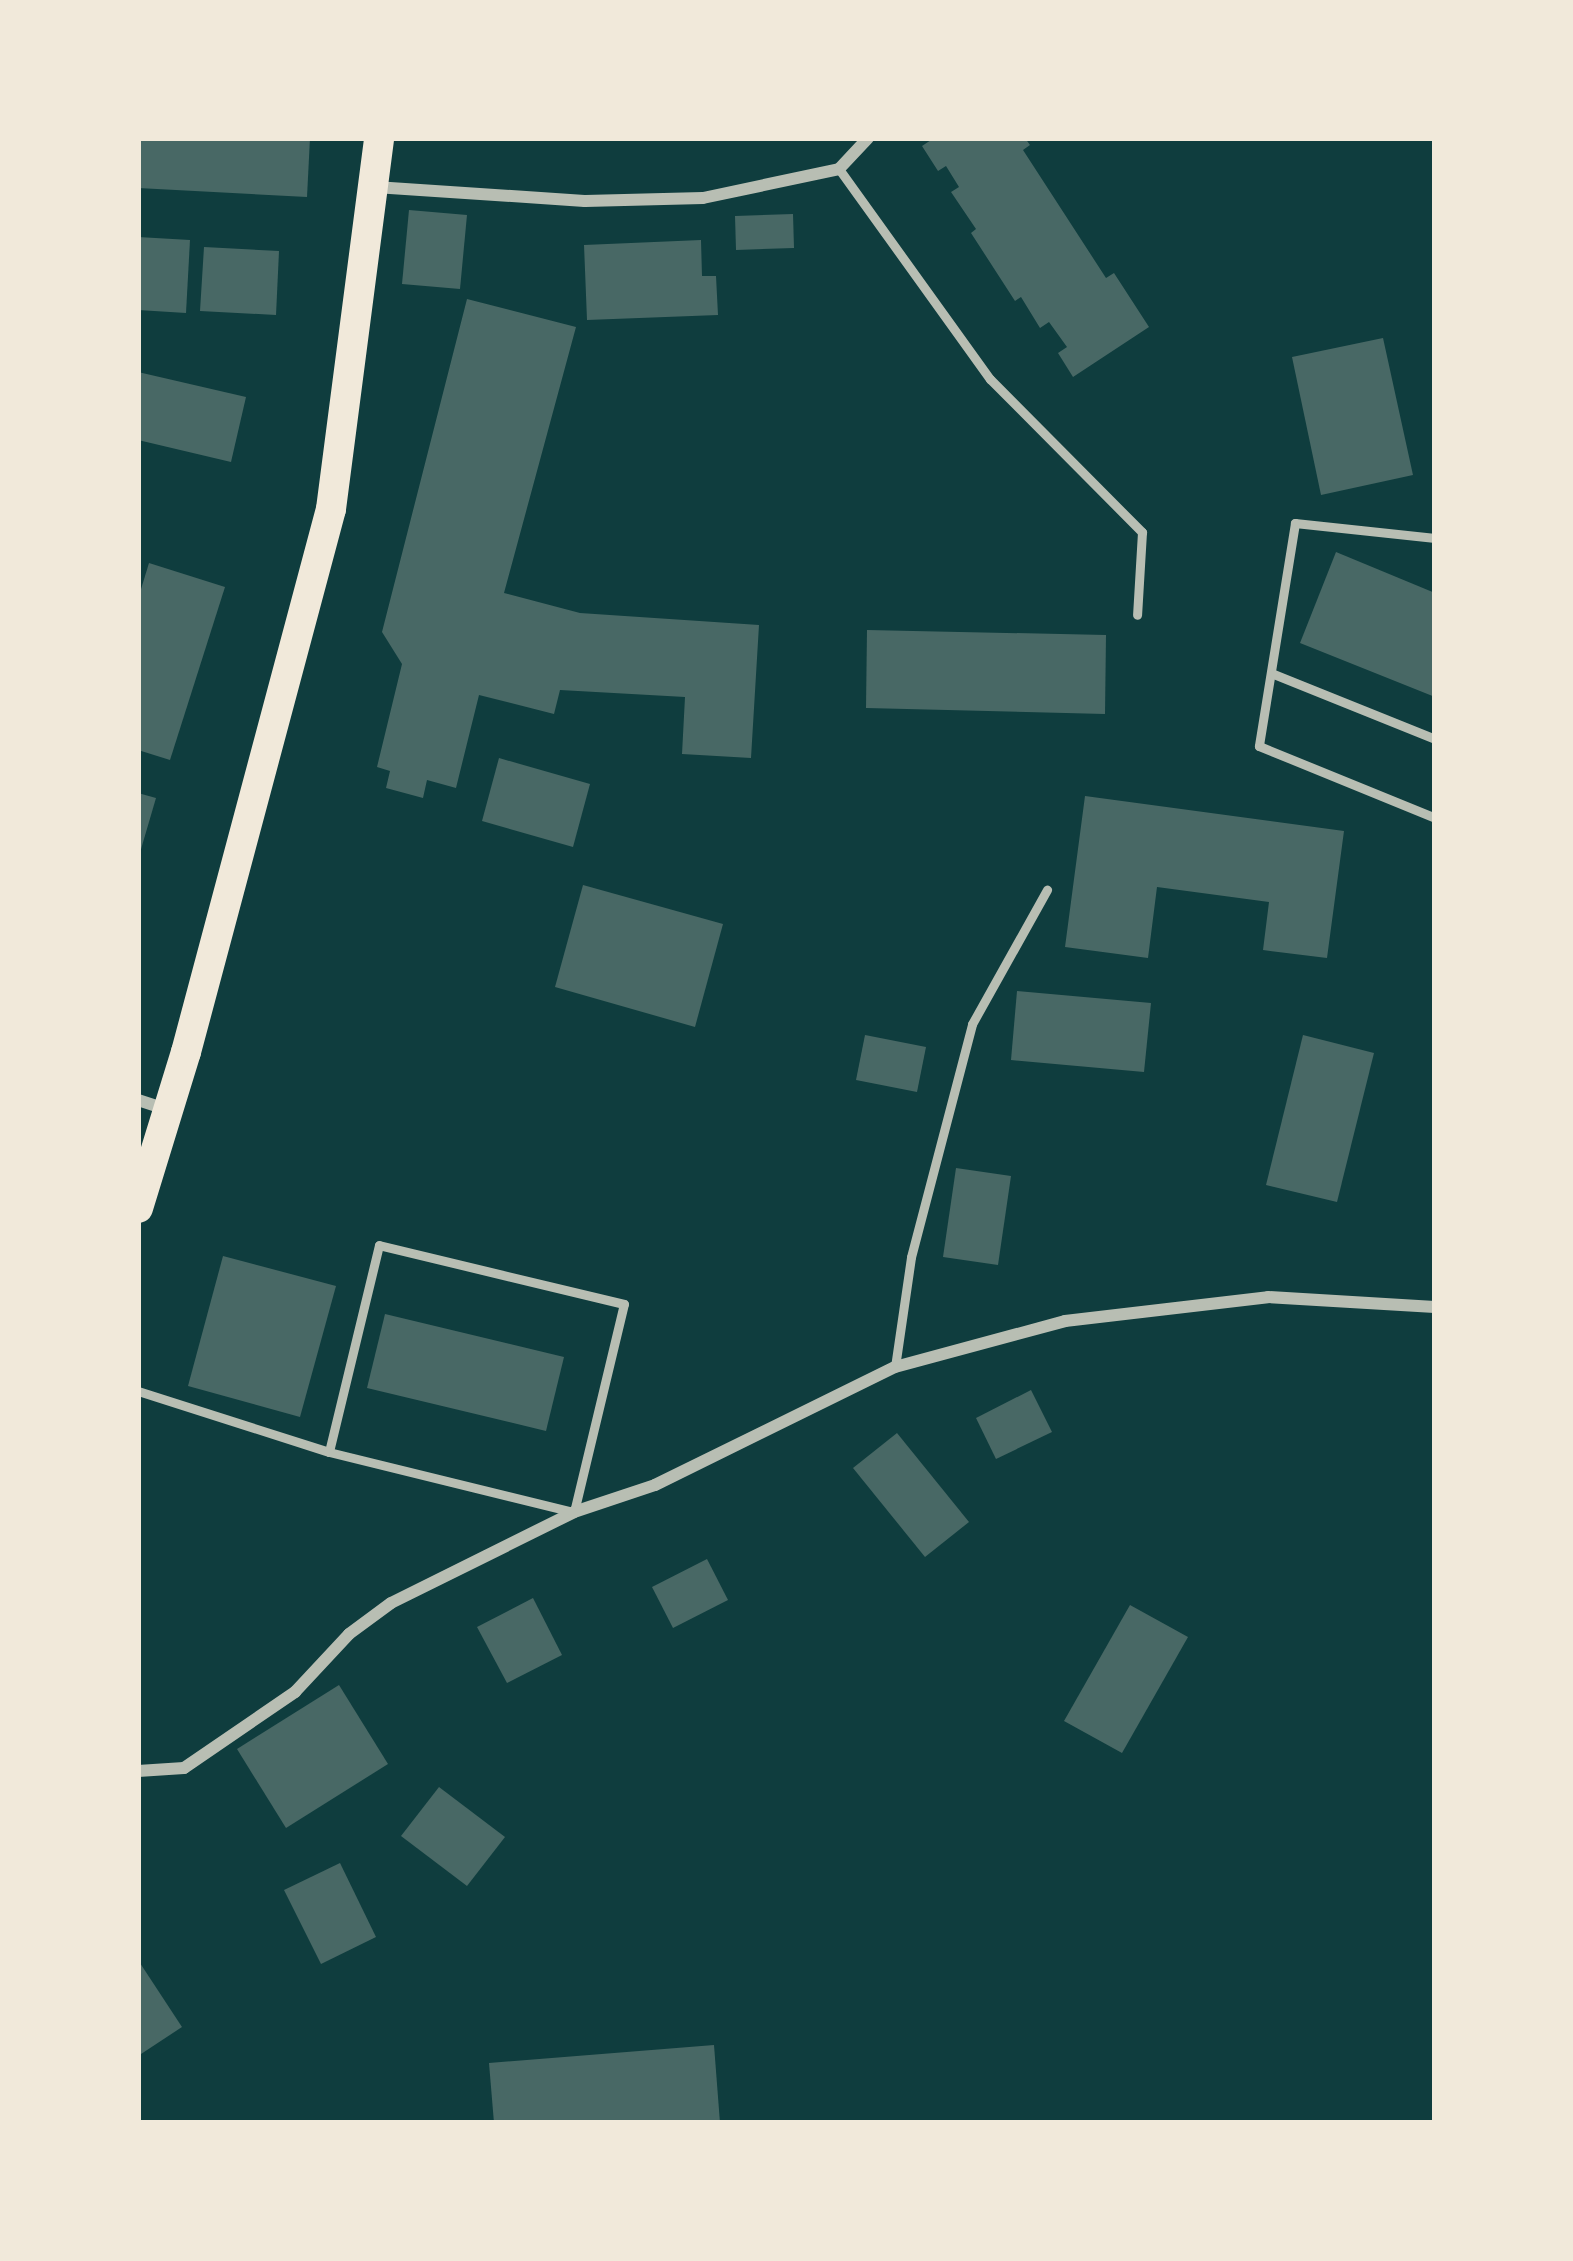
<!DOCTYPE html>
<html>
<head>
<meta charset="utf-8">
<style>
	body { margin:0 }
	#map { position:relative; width:1573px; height:2261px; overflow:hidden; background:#0f3d3e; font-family:"IBM Plex Serif",serif }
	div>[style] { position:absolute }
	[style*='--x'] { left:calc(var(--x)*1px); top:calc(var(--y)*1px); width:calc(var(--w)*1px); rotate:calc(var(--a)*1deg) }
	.building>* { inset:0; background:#486865 }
	.service>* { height:9px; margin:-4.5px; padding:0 4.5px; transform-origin:4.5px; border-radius:4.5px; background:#b8beb3 }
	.minor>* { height:12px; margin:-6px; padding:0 6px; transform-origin:6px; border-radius:6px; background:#b8beb3 }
	.primary>* { height:30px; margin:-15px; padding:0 15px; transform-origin:15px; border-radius:15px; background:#f1e9da }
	span { translate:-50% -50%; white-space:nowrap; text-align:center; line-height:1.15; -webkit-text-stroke:9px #f1e9da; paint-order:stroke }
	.frame { position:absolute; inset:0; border:141px solid #f1e9da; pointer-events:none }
</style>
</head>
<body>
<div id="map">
	<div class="building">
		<i style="clip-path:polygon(138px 138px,310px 138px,307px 197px,138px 188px)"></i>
		<i style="clip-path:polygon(934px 138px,1025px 138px,1030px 145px,1023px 150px,1106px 278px,1114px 273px,1149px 327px,1073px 377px,1058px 353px,1067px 347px,1049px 322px,1040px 328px,1021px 297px,1015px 301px,971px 233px,976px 229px,951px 192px,959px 187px,946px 166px,938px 171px,922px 146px)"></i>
		<i style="clip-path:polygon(409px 210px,467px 215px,460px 289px,402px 284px)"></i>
		<i style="clip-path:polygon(793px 214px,794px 248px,736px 250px,735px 216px)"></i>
		<i style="clip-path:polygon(138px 237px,190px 240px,186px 313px,138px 310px)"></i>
		<i style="clip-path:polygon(701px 240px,702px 276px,716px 276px,718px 315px,587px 320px,584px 245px)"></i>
		<i style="clip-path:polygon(204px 247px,279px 251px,276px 315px,200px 311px)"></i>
		<i style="clip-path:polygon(467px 299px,576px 327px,504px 593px,580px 613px,759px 625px,751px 758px,682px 754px,685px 697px,560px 690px,554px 714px,479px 695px,456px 788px,427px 780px,423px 798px,386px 788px,390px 771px,377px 767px,402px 664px,382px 632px)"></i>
		<i style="clip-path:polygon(1383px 338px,1413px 475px,1321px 495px,1292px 357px)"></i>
		<i style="clip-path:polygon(138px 372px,246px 397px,231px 462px,138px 440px)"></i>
		<i style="clip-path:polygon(1336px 552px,1435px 593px,1435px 697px,1300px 643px)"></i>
		<i style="clip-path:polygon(149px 563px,225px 587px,170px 760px,138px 750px,138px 599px)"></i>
		<i style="clip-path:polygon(867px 630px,1106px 635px,1105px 714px,866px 708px)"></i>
		<i style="clip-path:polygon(499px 758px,590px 784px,573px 847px,482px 821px)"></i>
		<i style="clip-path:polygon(138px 793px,156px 798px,139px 856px,138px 856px)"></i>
		<i style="clip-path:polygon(1085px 796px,1344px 831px,1327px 958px,1263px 950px,1269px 902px,1157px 887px,1148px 958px,1065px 947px)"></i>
		<i style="clip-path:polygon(583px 885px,723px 924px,695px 1027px,555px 987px)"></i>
		<i style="clip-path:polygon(1017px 991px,1151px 1003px,1144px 1072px,1011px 1060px)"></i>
		<i style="clip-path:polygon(865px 1035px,926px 1047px,917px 1092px,856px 1080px)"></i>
		<i style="clip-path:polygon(1303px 1035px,1374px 1053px,1337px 1202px,1266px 1185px)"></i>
		<i style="clip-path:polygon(956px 1168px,1011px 1176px,998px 1265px,943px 1257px)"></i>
		<i style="clip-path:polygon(223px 1256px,336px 1286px,300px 1417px,188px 1386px)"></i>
		<i style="clip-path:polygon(385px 1314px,564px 1357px,546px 1431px,367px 1388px)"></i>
		<i style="clip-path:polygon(1031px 1390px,1052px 1432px,996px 1459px,976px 1418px)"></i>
		<i style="clip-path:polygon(897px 1433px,969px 1522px,925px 1557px,853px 1468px)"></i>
		<i style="clip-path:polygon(707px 1559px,728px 1600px,673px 1628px,652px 1587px)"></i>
		<i style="clip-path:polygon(533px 1598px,562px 1655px,507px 1683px,477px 1627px)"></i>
		<i style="clip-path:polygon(1130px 1605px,1188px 1637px,1122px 1753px,1064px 1721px)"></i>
		<i style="clip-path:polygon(339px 1685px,388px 1764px,286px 1828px,237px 1749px)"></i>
		<i style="clip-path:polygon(439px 1787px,505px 1837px,467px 1886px,401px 1836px)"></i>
		<i style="clip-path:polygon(340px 1863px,376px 1937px,321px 1964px,284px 1890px)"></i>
		<i style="clip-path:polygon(138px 1960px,182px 2027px,138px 2056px)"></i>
		<i style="clip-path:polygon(714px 2045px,720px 2123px,494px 2123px,489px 2063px)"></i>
	</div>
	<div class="service">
		<i style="--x:839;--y:169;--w:259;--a:54.3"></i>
		<i style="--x:990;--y:379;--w:216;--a:45.2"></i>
		<i style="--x:1142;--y:532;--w:83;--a:93.4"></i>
		<i style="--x:1435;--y:538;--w:141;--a:-173.9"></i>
		<i style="--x:1295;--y:523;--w:226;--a:99.2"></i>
		<i style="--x:1259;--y:746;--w:190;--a:22.2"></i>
		<i style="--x:1271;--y:673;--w:177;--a:21.9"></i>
		<i style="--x:895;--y:1367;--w:111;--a:-81.7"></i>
		<i style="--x:911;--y:1257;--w:241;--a:-75.3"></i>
		<i style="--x:972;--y:1024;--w:154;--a:-60.8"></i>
		<i style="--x:138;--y:1391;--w:201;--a:17.7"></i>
		<i style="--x:329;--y:1452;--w:252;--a:13.8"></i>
		<i style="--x:574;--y:1512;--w:214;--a:-76.5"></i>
		<i style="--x:624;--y:1304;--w:252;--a:-166.5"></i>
		<i style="--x:379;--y:1245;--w:213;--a:103.6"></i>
	</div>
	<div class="minor">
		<i style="--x:375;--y:187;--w:210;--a:3.8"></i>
		<i style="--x:585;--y:201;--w:118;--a:-1.5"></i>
		<i style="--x:703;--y:198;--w:139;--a:-12"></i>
		<i style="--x:839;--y:169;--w:42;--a:-46.9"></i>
		<i style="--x:138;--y:1100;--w:33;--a:18"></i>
		<i style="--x:138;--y:1771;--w:46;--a:-3.7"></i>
		<i style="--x:184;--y:1768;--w:135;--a:-34.4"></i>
		<i style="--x:295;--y:1692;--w:79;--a:-47"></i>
		<i style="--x:349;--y:1634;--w:52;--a:-36.4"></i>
		<i style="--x:391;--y:1603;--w:204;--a:-26.4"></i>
		<i style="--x:574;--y:1512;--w:85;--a:-18.4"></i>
		<i style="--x:655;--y:1485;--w:267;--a:-26.2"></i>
		<i style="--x:895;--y:1367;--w:176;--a:-15.1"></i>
		<i style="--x:1065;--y:1321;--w:204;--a:-6.7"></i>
		<i style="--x:1268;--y:1297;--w:167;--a:3.4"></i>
	</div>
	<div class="primary">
		<i style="--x:138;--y:1208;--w:163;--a:-72.9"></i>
		<i style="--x:186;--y:1052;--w:562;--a:-75.05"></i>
		<i style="--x:331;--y:509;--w:374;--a:-82.6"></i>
	</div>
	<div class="frame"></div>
</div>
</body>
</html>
